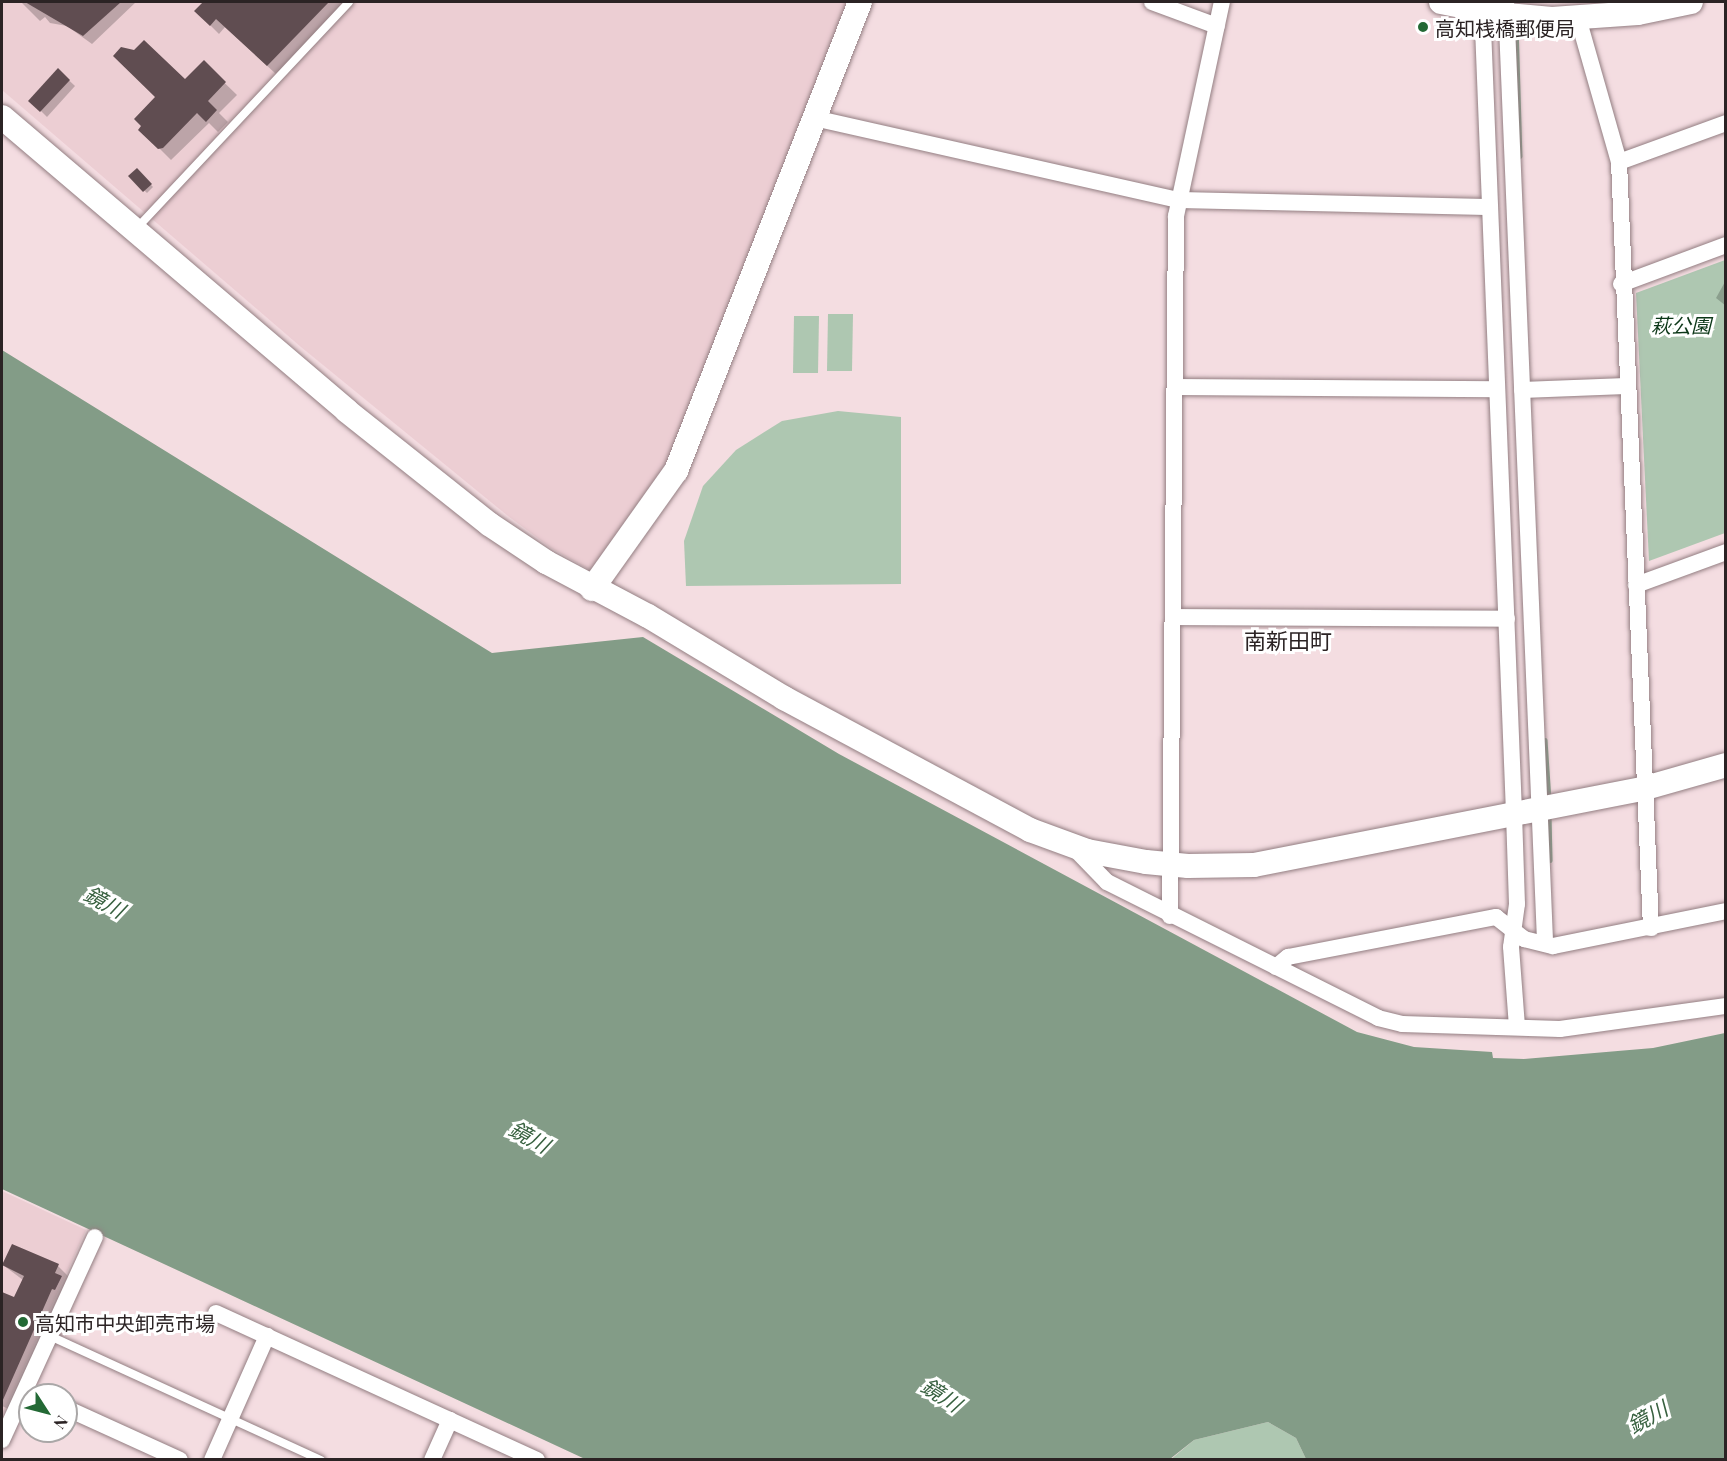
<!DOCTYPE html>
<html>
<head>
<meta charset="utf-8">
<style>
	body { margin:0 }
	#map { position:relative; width:1727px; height:1461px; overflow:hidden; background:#f4dde1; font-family:"Playfair Display","Noto Sans JP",serif }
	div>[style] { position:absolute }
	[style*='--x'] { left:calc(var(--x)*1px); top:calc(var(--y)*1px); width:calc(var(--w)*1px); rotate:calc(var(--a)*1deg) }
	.built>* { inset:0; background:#ecced3 }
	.green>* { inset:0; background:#aec7b1 }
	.water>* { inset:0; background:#839c87 }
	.shadow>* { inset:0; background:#0003 }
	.stream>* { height:4.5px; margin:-2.25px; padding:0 2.25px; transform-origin:2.25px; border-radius:2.25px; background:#839c87 }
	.building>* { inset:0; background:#604d51 }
	.roads { filter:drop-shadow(0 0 2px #937e82) drop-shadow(0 0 2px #937e82) }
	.lane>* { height:8px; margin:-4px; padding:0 4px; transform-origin:4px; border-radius:4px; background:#fff }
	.street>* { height:16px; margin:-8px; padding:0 8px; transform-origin:8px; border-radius:8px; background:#fff }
	.secondary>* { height:24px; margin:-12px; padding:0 12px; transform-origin:12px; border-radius:12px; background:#fff }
	.dots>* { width:16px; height:16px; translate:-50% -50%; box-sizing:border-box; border:3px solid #fff; border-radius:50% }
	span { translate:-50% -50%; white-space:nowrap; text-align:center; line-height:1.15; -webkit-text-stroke:6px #fff; paint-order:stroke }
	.poi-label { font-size:20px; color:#2b2324 }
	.left { translate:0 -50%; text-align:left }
	.park-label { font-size:20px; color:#0c3718; font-style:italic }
	.water-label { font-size:21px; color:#386140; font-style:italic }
	.quarter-label { font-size:22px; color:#2b2324 }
	.frame { position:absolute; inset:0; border:3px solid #2b2324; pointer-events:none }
	.north { position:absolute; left:18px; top:1383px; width:60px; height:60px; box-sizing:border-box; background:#fff; border:2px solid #aaa7a7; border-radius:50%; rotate:126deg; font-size:16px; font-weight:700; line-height:24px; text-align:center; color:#2b2324 }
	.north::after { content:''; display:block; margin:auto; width:21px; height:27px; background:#236935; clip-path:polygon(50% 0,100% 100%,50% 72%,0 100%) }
</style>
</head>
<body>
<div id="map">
	<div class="built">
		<i style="clip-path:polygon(2px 2px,853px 2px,671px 463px,597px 568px,588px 569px,551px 548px,508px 516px,301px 347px,2px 90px)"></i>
		<i style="clip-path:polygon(2px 1191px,86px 1230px,2px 1416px)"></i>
	</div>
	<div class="green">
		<i style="clip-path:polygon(1725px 260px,1725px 533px,1649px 561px,1636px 293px)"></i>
		<i style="clip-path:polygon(828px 314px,853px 314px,852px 371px,827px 371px)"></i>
		<i style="clip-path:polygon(794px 316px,819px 316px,818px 373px,793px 373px)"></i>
		<i style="clip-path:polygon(838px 411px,901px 417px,901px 584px,686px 586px,684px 541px,703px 486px,736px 450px,782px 421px)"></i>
		<i style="clip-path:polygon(1268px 1422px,1296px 1438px,1306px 1459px,1170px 1460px,1194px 1440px)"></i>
	</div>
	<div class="water">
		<i style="clip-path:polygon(2px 350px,492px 653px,643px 637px,839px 754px,1357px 1032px,1414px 1047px,1492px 1052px,1493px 1058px,1524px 1059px,1653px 1048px,1725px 1033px,1725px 1459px,1306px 1459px,1296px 1438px,1268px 1422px,1194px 1440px,1170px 1459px,585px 1459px,2px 1189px)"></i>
	</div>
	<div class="shadow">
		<i style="clip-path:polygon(21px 2px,136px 2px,92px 44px,67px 26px,50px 23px,45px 17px,40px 21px)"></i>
		<i style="clip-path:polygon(205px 2px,344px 2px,276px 74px,225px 27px,219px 34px,196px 11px)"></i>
		<i style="clip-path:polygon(204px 63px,237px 95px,219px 113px,228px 122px,218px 132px,209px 123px,171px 160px,152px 141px,185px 81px)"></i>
		<i style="clip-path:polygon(58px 70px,75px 86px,47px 117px,31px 101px)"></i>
		<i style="clip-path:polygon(137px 170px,153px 187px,147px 193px,130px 177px)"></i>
		<i style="clip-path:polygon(1726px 280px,1726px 306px,1716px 298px)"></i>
		<i style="clip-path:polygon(3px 1265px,58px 1266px,69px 1277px,13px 1411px,2px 1406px,2px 1293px,15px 1299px,23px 1280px)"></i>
	</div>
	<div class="stream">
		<i style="--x:1516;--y:24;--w:132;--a:88.3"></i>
		<i style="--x:1545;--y:740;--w:60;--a:86.2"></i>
		<i style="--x:1549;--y:815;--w:45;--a:88.7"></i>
	</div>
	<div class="building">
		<i style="clip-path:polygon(25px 2px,121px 2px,83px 36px)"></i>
		<i style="clip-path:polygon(203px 2px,329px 2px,267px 66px,216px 19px,210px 26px,194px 11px)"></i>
		<i style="clip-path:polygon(144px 40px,185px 79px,204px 60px,226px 82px,208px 101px,217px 110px,206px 122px,197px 113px,163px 148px,158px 149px,138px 130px,141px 126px,134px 119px,155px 97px,113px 56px,121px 47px,134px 50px)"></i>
		<i style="clip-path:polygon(58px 68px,70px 80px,40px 112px,28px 101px)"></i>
		<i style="clip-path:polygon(137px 168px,152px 184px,143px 192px,128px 176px)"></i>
		<i style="clip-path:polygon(12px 1244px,59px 1264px,55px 1273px,62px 1276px,55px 1290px,52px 1289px,2px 1402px,2px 1292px,14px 1297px,24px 1276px,2px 1265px)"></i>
	</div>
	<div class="roads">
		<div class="lane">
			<i style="--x:136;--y:229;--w:311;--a:-46.8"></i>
			<i style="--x:50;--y:1336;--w:298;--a:24.6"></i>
		</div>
		<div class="street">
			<i style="--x:1152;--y:2;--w:69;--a:20.3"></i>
			<i style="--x:1482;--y:2;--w:813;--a:87.74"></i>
			<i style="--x:1514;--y:814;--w:90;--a:88.1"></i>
			<i style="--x:1517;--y:904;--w:43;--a:97.9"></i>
			<i style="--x:1511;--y:947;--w:80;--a:85.7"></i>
			<i style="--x:1506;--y:2;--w:940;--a:87.62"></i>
			<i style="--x:1578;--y:18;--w:150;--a:74.1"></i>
			<i style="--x:1619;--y:162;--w:767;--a:87.61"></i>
			<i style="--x:814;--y:118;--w:372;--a:12.7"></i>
			<i style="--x:1177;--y:200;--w:312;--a:1.3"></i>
			<i style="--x:1619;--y:162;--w:114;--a:-20"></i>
			<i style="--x:1621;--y:284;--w:112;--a:-20.4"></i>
			<i style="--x:1175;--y:387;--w:322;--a:0.4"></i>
			<i style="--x:1522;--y:390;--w:104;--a:-2.2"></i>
			<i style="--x:1636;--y:585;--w:96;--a:-20.1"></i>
			<i style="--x:1173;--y:617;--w:334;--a:0.3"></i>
			<i style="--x:1072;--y:846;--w:50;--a:45.8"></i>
			<i style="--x:1107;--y:882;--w:303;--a:26.6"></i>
			<i style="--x:1378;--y:1018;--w:25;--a:14"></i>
			<i style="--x:1402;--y:1024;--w:158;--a:1.8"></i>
			<i style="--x:1560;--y:1029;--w:168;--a:-7.9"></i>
			<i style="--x:1170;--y:916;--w:700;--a:-89.51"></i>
			<i style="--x:1176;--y:216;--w:219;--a:-77.9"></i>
			<i style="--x:1276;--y:967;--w:16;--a:-40"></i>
			<i style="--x:1288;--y:957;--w:212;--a:-10.9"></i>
			<i style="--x:1496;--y:917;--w:36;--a:38"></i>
			<i style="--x:1524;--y:939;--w:30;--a:14"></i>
			<i style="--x:1553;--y:946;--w:177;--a:-11.4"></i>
			<i style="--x:216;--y:1313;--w:353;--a:24.6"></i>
			<i style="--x:66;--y:1408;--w:125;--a:24.5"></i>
			<i style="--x:2;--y:1440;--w:223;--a:-65.4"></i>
			<i style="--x:212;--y:1460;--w:136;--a:-66.1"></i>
			<i style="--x:432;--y:1460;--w:44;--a:-65.8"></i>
		</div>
		<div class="secondary">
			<i style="--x:1441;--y:2;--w:67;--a:11.1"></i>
			<i style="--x:1507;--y:15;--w:45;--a:5.1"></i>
			<i style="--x:1552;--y:19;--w:86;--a:-4"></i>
			<i style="--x:1638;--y:13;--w:54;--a:-11.7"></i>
			<i style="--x:2;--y:117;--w:453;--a:40.4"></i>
			<i style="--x:347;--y:411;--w:181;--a:38.5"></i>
			<i style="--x:489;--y:524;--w:69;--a:33.7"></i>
			<i style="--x:546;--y:562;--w:115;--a:27.9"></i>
			<i style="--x:648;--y:616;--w:159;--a:31.1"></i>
			<i style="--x:784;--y:698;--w:279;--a:28.2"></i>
			<i style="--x:1030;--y:830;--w:61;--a:20.2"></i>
			<i style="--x:1087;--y:851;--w:60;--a:10.6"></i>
			<i style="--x:1146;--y:862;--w:42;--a:5.4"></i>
			<i style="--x:1188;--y:866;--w:66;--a:-0.9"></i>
			<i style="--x:1254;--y:865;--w:395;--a:-11.1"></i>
			<i style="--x:1642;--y:789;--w:87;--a:-15.9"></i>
			<i style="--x:592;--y:589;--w:145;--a:-54.6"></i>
			<i style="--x:676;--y:471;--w:504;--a:-68.58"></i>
		</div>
	</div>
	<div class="dots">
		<i style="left:1423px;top:27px;background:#236935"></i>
		<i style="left:23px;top:1322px;background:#236935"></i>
	</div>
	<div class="poi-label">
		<span class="left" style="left:1435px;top:27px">高知桟橋郵便局</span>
		<span class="left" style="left:35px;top:1322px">高知市中央卸売市場</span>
	</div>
	<div class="park-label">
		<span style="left:1681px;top:324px">萩公園</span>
	</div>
	<div class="water-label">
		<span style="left:105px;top:901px;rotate:29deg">鏡川</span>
		<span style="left:530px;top:1136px;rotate:29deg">鏡川</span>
		<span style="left:942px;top:1394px;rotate:33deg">鏡川</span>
		<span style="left:1647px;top:1416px;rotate:-29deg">鏡川</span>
	</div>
	<div class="quarter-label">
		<span style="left:1288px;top:641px">南新田町</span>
	</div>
	<div class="frame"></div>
	<div class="north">N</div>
</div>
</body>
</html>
